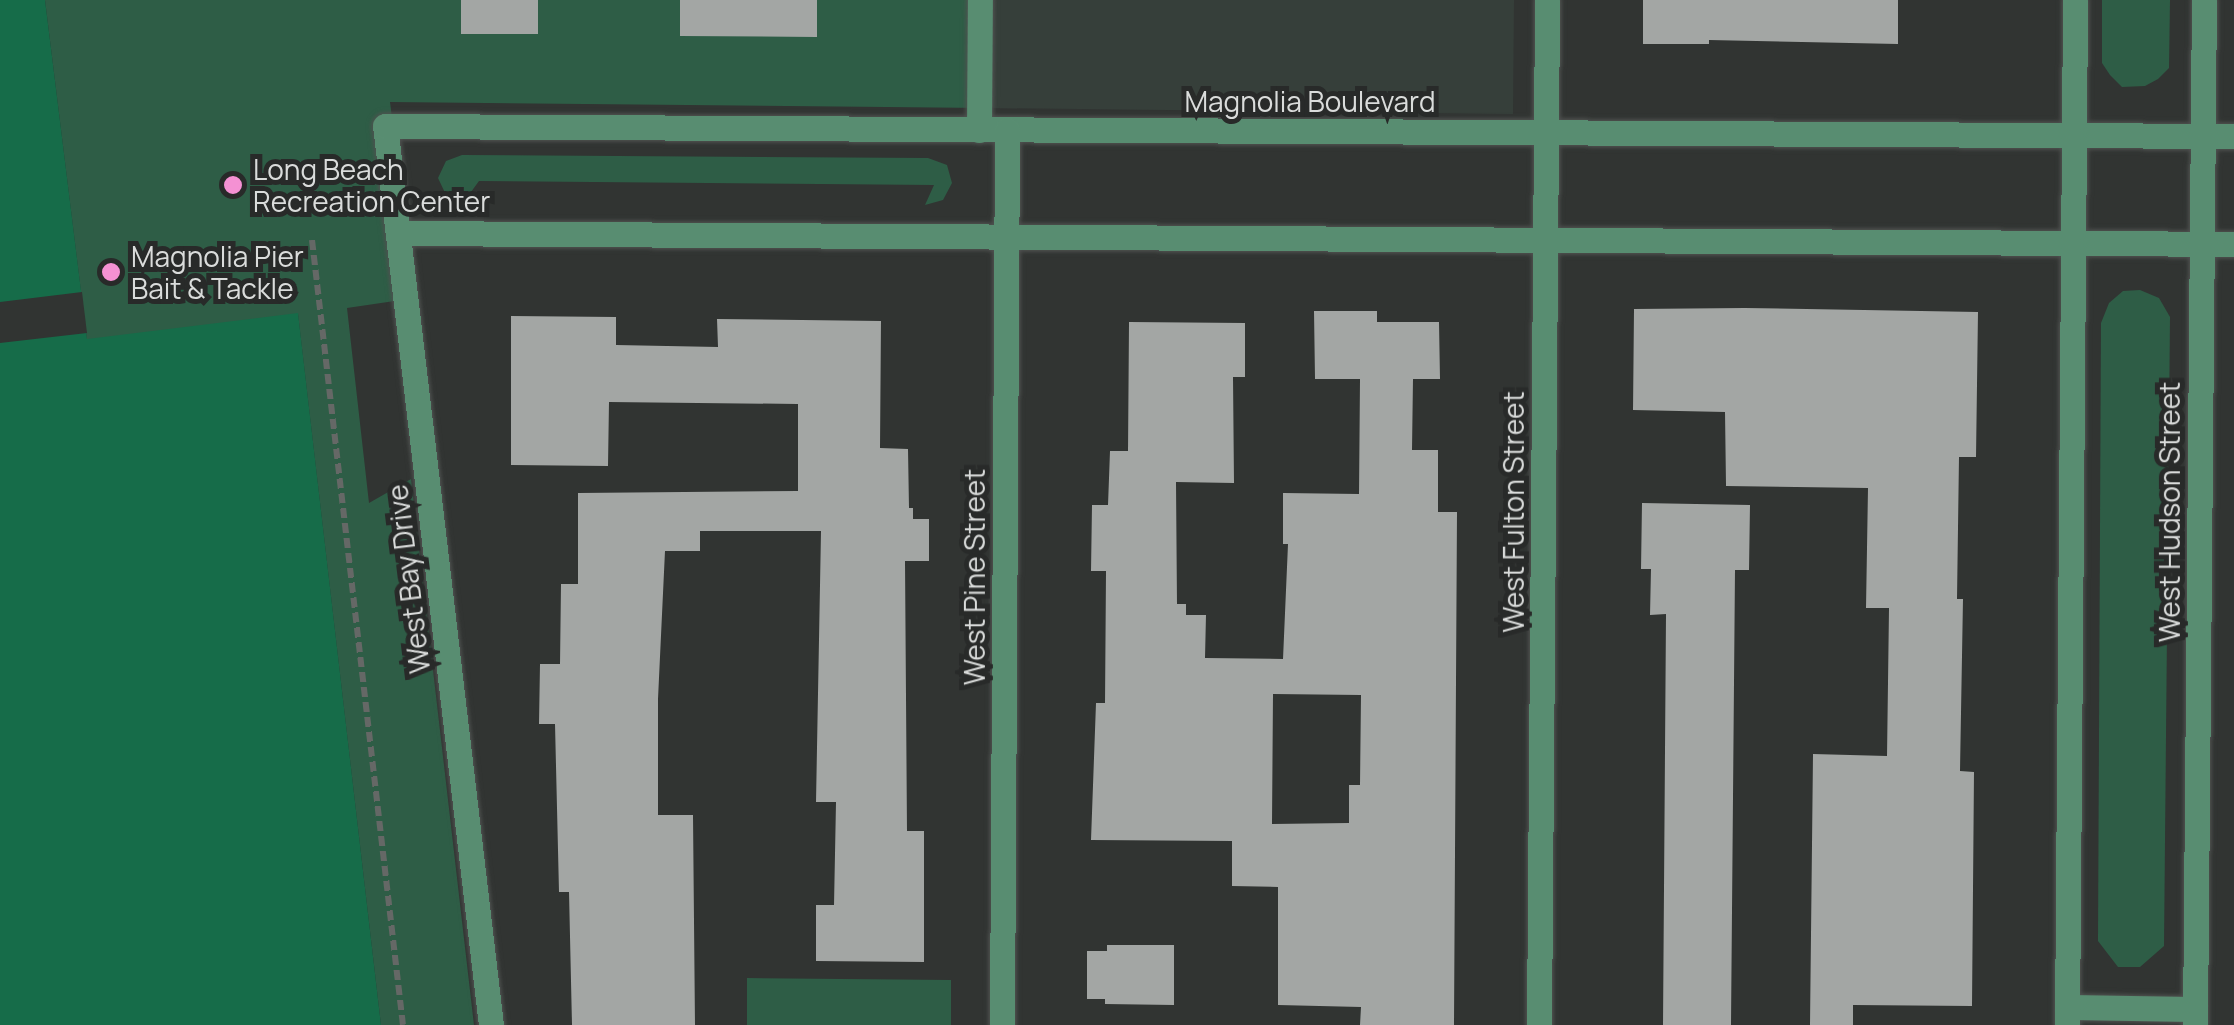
<!DOCTYPE html>
<html>
<head>
<meta charset="utf-8">
<style>
	body { margin:0 }
	#map { position:relative; width:2234px; height:1025px; overflow:hidden; background:#313432; font-family:Manrope,sans-serif }
	div>[style] { position:absolute }
	[style*='--x'] { left:calc(var(--x)*1px); top:calc(var(--y)*1px); width:calc(var(--w)*1px); rotate:calc(var(--a)*1deg) }
	.built>* { inset:0; background:#363f3a }
	.green>* { inset:0; background:#2e5d46 }
	.water>* { inset:0; background:#166c49 }
	.pier>* { inset:0; background:#313432 }
	.building>* { inset:0; background:#a3a6a4 }
	.path>* { height:6px; margin-top:-3px; transform-origin:0; background:repeating-linear-gradient(90deg,#656866 0 10px,transparent 0 15px) }
	.roads { filter:drop-shadow(0 0 2px #4f5250) drop-shadow(0 0 2px #4f5250) }
	.minor>* { height:25px; margin:-12.5px; padding:0 12.5px; transform-origin:12.5px; border-radius:12.5px; background:#588d71 }
	.dots>* { width:28px; height:28px; translate:-50% -50%; box-sizing:border-box; border:5px solid #282a29; border-radius:50% }
	span { translate:-50% -50%; white-space:nowrap; text-align:center; line-height:1.15; -webkit-text-stroke:10px #282a29; paint-order:stroke }
	.street-label { font-size:28px; color:#dadcdb }
	.poi-label { font-size:28px; color:#dadcdb }
	.left { translate:0 -50%; text-align:left }
</style>
</head>
<body>
<div id="map">
	<div class="built">
		<i style="clip-path:polygon(986px 0,1514px 0,1513px 114px,985px 108px)"></i>
	</div>
	<div class="green">
		<i style="clip-path:polygon(45px 0,986px 0,985px 108px,390px 102px,415px 298px,347px 308px,369px 503px,411px 479px,474px 1025px,381px 1025px,298px 314px,87px 340px)"></i>
		<i style="clip-path:polygon(2102px 0,2170px 0,2169px 68px,2158px 79px,2145px 86px,2122px 87px,2110px 75px,2102px 63px)"></i>
		<i style="clip-path:polygon(462px 155px,928px 158px,947px 165px,952px 183px,943px 200px,925px 205px,934px 185px,479px 181px,463px 203px,447px 197px,438px 178px,446px 161px)"></i>
		<i style="clip-path:polygon(2140px 290px,2159px 298px,2170px 317px,2164px 946px,2140px 967px,2118px 967px,2098px 941px,2101px 323px,2109px 303px,2123px 291px)"></i>
		<i style="clip-path:polygon(747px 978px,951px 980px,951px 1025px,747px 1025px)"></i>
	</div>
	<div class="water">
		<i style="clip-path:polygon(0 0,45px 0,87px 339px,298px 313px,381px 1025px,0 1025px)"></i>
	</div>
	<div class="pier">
		<i style="clip-path:polygon(82px 292px,87px 333px,0 343px,0 302px)"></i>
	</div>
	<div class="building">
		<i style="clip-path:polygon(461px 0,538px 0,538px 34px,461px 34px)"></i>
		<i style="clip-path:polygon(680px 0,817px 0,817px 37px,680px 36px)"></i>
		<i style="clip-path:polygon(1643px 0,1898px 0,1898px 44px,1709px 40px,1709px 44px,1643px 44px)"></i>
		<i style="clip-path:polygon(1745px 308px,1978px 312px,1976px 457px,1959px 457px,1957px 599px,1963px 599px,1960px 771px,1974px 772px,1972px 1006px,1853px 1005px,1853px 1025px,1810px 1025px,1813px 754px,1887px 756px,1889px 608px,1866px 608px,1868px 488px,1726px 486px,1725px 412px,1633px 410px,1634px 309px)"></i>
		<i style="clip-path:polygon(evenodd,1314px 311px,1377px 311px,1377px 322px,1439px 322px,1440px 379px,1413px 379px,1412px 450px,1438px 450px,1438px 512px,1457px 512px,1454px 1025px,1360px 1025px,1361px 1007px,1278px 1005px,1278px 887px,1232px 886px,1232px 841px,1091px 840px,1096px 703px,1105px 703px,1106px 571px,1091px 571px,1092px 505px,1108px 505px,1110px 451px,1128px 451px,1129px 322px,1245px 323px,1245px 377px,1233px 377px,1234px 483px,1176px 482px,1177px 604px,1186px 604px,1186px 615px,1206px 615px,1205px 658px,1283px 659px,1288px 544px,1283px 544px,1283px 493px,1359px 494px,1360px 379px,1315px 379px,1314px 311px,1273px 694px,1361px 695px,1360px 785px,1349px 785px,1349px 823px,1272px 824px,1273px 694px)"></i>
		<i style="clip-path:polygon(511px 316px,616px 317px,616px 345px,718px 347px,717px 319px,881px 321px,880px 448px,908px 449px,909px 508px,913px 508px,913px 519px,929px 519px,929px 561px,905px 561px,907px 831px,924px 831px,924px 962px,816px 961px,816px 905px,834px 905px,836px 802px,816px 802px,821px 531px,700px 531px,700px 551px,665px 551px,658px 699px,658px 815px,693px 815px,695px 1025px,572px 1025px,569px 892px,559px 892px,555px 724px,539px 724px,540px 664px,560px 664px,561px 584px,578px 584px,578px 493px,798px 491px,798px 404px,609px 402px,608px 466px,511px 465px)"></i>
		<i style="clip-path:polygon(1642px 503px,1750px 505px,1749px 570px,1735px 570px,1731px 1025px,1663px 1025px,1666px 614px,1650px 615px,1651px 569px,1641px 569px)"></i>
		<i style="clip-path:polygon(1107px 945px,1174px 945px,1174px 1005px,1105px 1004px,1105px 999px,1087px 999px,1087px 951px,1107px 951px)"></i>
	</div>
	<div class="path">
		<i style="--x:312;--y:240;--w:790;--a:83.39"></i>
	</div>
	<div class="roads">
		<div class="minor">
			<i style="--x:979;--y:130;--w:130;--a:-89.6"></i>
			<i style="--x:398;--y:233;--w:1836;--a:0.34"></i>
			<i style="--x:2067;--y:1007;--w:128;--a:0.9"></i>
			<i style="--x:491;--y:1025;--w:905;--a:-96.72"></i>
			<i style="--x:385;--y:126;--w:1849;--a:0.31"></i>
			<i style="--x:1002;--y:1025;--w:895;--a:-89.68"></i>
			<i style="--x:1539;--y:1025;--w:1025;--a:-89.55"></i>
			<i style="--x:2067;--y:1025;--w:1025;--a:-89.55"></i>
			<i style="--x:2195;--y:1025;--w:1025;--a:-89.5"></i>
		</div>
	</div>
	<div class="dots">
		<i style="left:233px;top:185px;background:#f491d3"></i>
		<i style="left:111px;top:272px;background:#f491d3"></i>
	</div>
	<div class="street-label">
		<span style="left:1310px;top:101px">Magnolia Boulevard</span>
		<span style="left:1513px;top:512px;rotate:-90deg">West Fulton Street</span>
		<span style="left:2169px;top:512px;rotate:-90deg">West Hudson Street</span>
		<span style="left:974px;top:577px;rotate:-90deg">West Pine Street</span>
		<span style="left:408px;top:579px;rotate:-97deg">West Bay Drive</span>
	</div>
	<div class="poi-label">
		<span class="left" style="left:253px;top:185px">Long Beach<br>Recreation Center</span>
		<span class="left" style="left:131px;top:272px">Magnolia Pier<br>Bait &amp; Tackle</span>
	</div>
</div>
</body>
</html>
